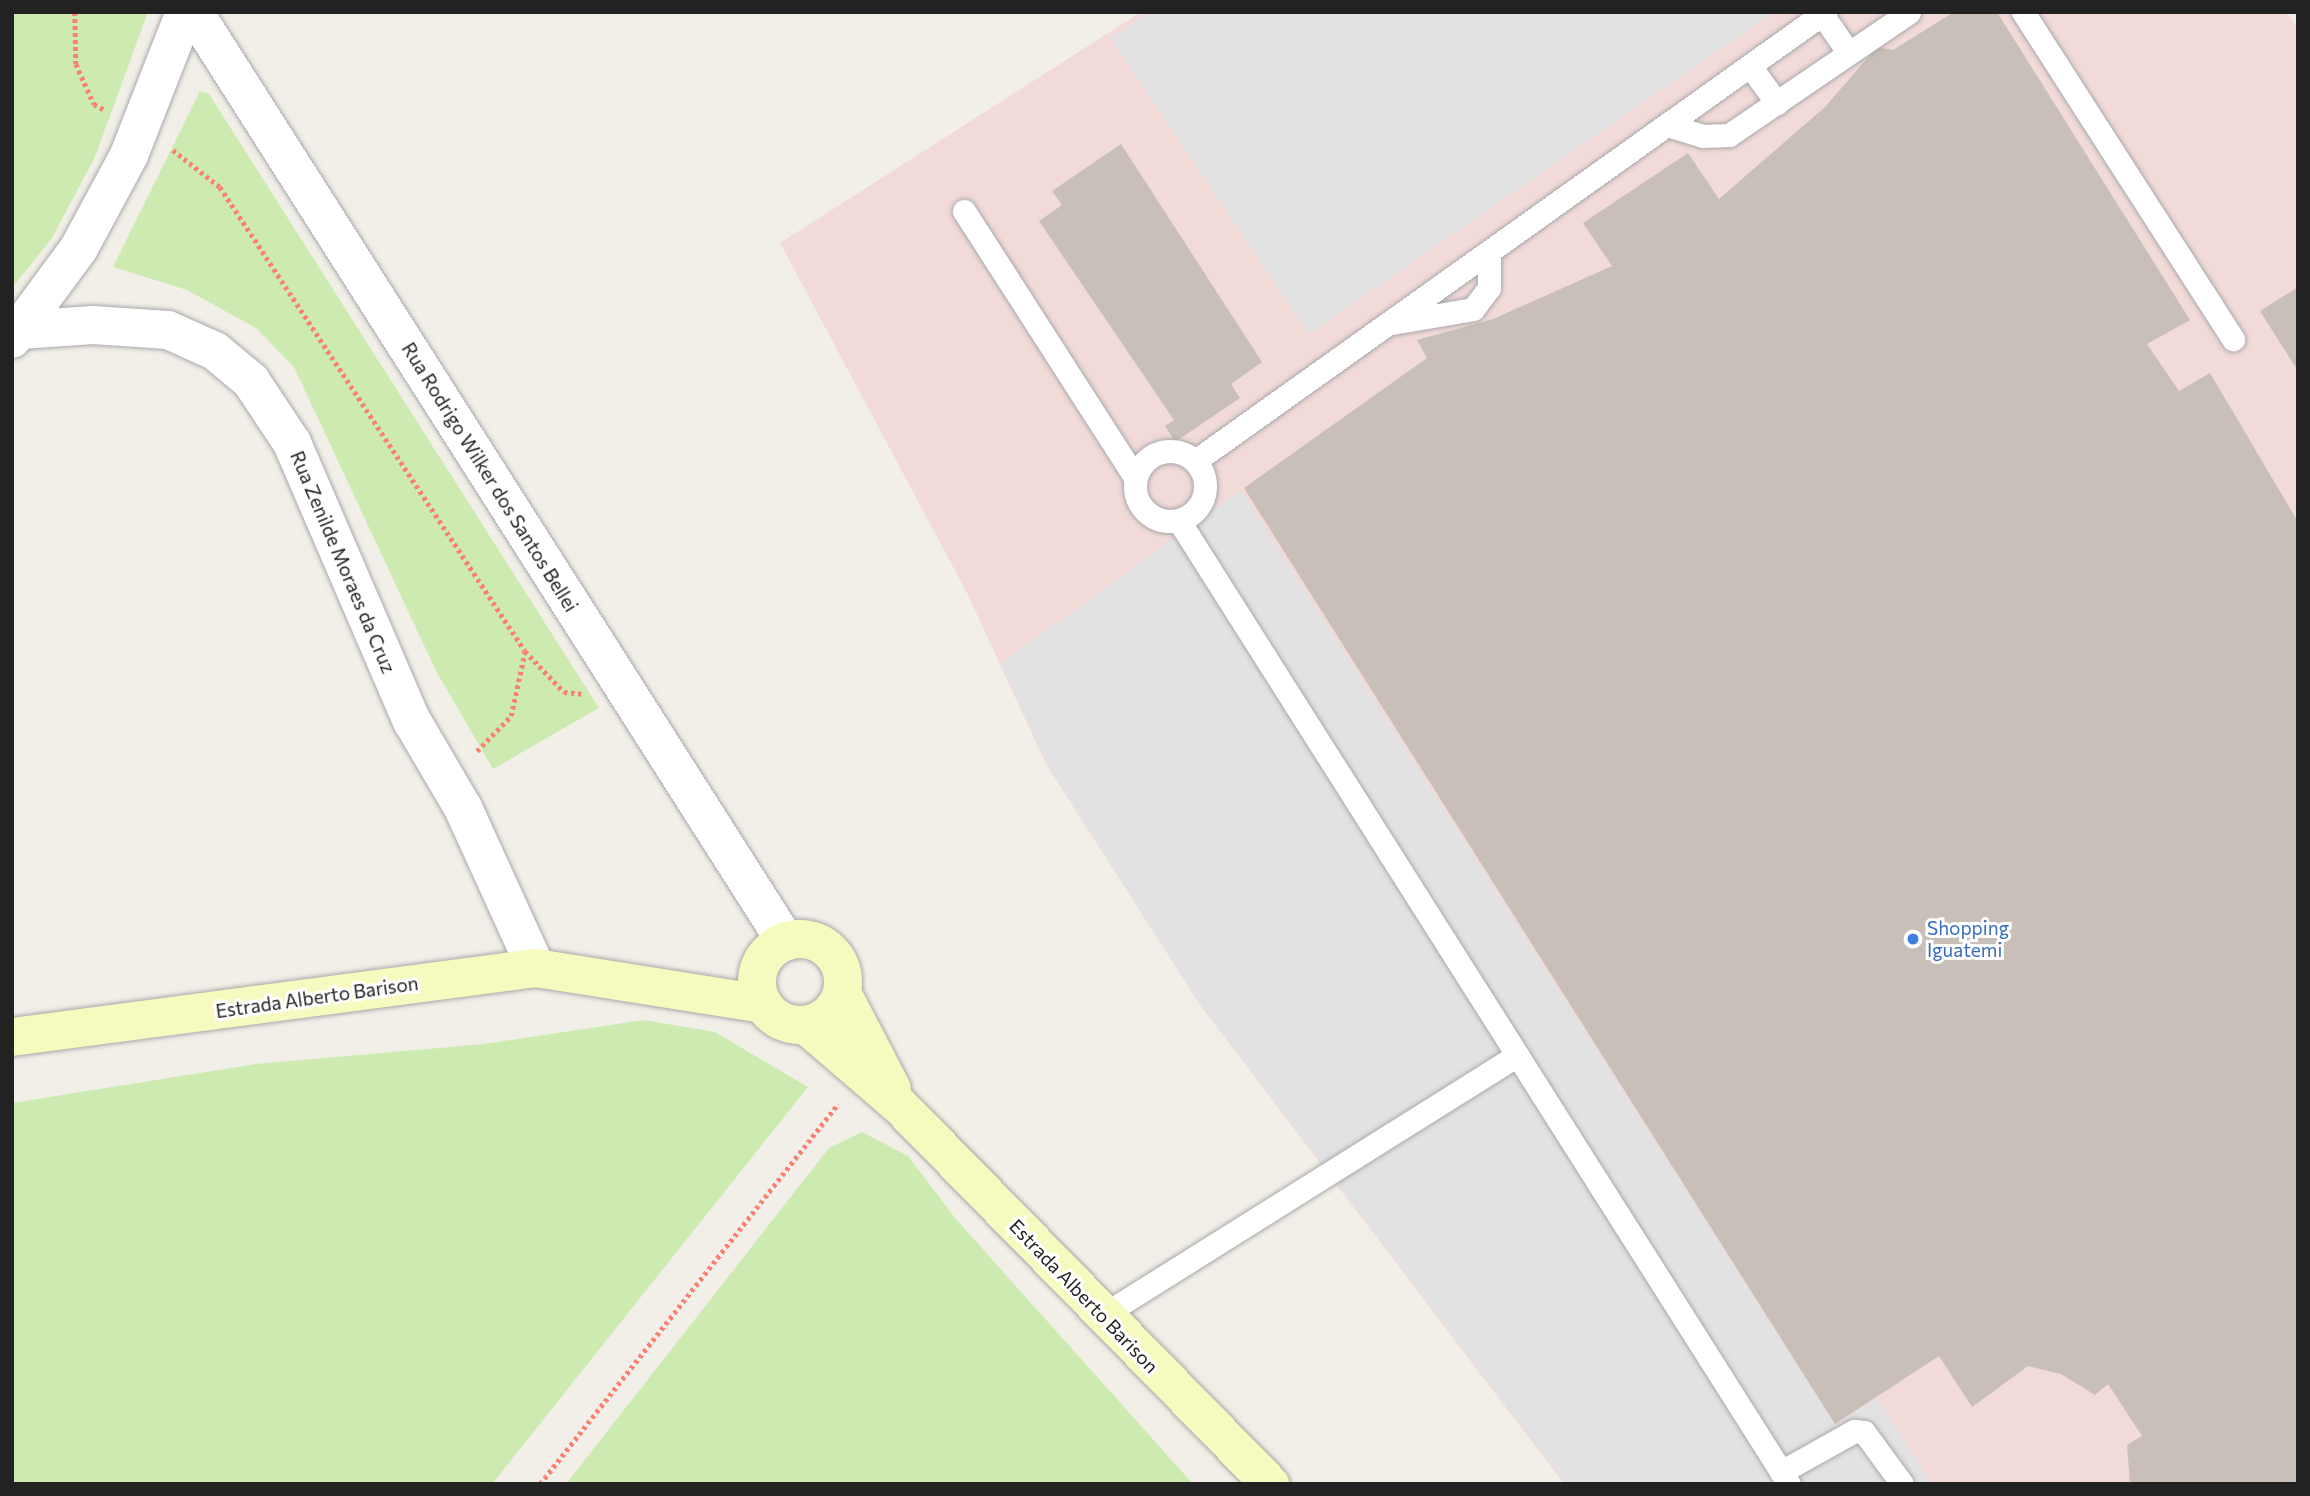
<!DOCTYPE html>
<html>
<head>
<meta charset="utf-8">
<style>
	body { margin:0 }
	#map { position:relative; width:2310px; height:1496px; overflow:hidden; background:#f2efe9; font-family:Commissioner,sans-serif }
	div>[style] { position:absolute }
	[style*='--x'] { left:calc(var(--x)*1px); top:calc(var(--y)*1px); width:calc(var(--w)*1px); rotate:calc(var(--a)*1deg) }
	.commercial>* { inset:0; background:#f2dad9 }
	.grass>* { inset:0; background:#cdebb0 }
	.parking>* { inset:0; background:#e2e2e2 }
	.building>* { inset:0; background:#c7bfb8 }
	.path>* { height:4.5px; margin-top:-2.25px; transform-origin:0; background:repeating-linear-gradient(90deg,#fa8072 0 3.5px,transparent 0 7px) }
	.roads { filter:drop-shadow(0 0 2px #a9a9a9) drop-shadow(0 0 2px #a9a9a9) }
	.lane>* { height:23px; margin:-11.5px; padding:0 11.5px; transform-origin:11.5px; border-radius:11.5px; background:#fff }
	.lane>.ring { margin:-11.5px; padding:0; box-sizing:content-box; background:none; border:23px solid #fff; border-radius:50% }
	.street>* { height:38px; margin:-19px; padding:0 19px; transform-origin:19px; border-radius:19px; background:#fff }
	.secondary>* { height:38px; margin:-19px; padding:0 19px; transform-origin:19px; border-radius:19px; background:#f7fabf }
	.secondary>.ring { margin:-19px; padding:0; box-sizing:content-box; background:none; border:38px solid #f7fabf; border-radius:50% }
	.dots>* { width:19px; height:19px; translate:-50% -50%; box-sizing:border-box; border:4px solid #fff; border-radius:50% }
	span { translate:-50% -50%; white-space:nowrap; text-align:center; line-height:1.15; -webkit-text-stroke:6px #fff; paint-order:stroke }
	.street-label { font-size:19px; color:#222 }
	.shop-label { font-size:19px; color:#366cbe }
	.left { translate:0 -50%; text-align:left }
	.frame { position:absolute; inset:0; border:14px solid #222; pointer-events:none }
</style>
</head>
<body>
<div id="map">
	<div class="commercial">
		<i style="clip-path:polygon(1141px 12px,2287px 12px,2298px 29px,2298px 1484px,1564px 1484px,1200px 1005px,1046px 764px,967px 593px,780px 243px)"></i>
	</div>
	<div class="grass">
		<i style="clip-path:polygon(12px 12px,148px 12px,95px 157px,52px 238px,12px 288px)"></i>
		<i style="clip-path:polygon(200px 91px,209px 94px,599px 708px,493px 769px,436px 671px,294px 367px,256px 328px,187px 290px,113px 267px)"></i>
		<i style="clip-path:polygon(643px 1020px,715px 1032px,808px 1087px,492px 1484px,12px 1484px,12px 1103px,256px 1064px,484px 1044px)"></i>
		<i style="clip-path:polygon(862px 1132px,908px 1156px,955px 1218px,1193px 1484px,566px 1484px,829px 1148px)"></i>
	</div>
	<div class="parking">
		<i style="clip-path:polygon(1150px 12px,1774px 12px,1309px 334px,1110px 38px)"></i>
		<i style="clip-path:polygon(1241px 490px,1835px 1425px,1877px 1398px,1932px 1484px,1566px 1484px,1200px 1004px,1047px 764px,1001px 663px)"></i>
	</div>
	<div class="building">
		<i style="clip-path:polygon(1954px 12px,1997px 12px,2190px 320px,2147px 344px,2179px 391px,2210px 373px,2298px 522px,2298px 1484px,2130px 1484px,2127px 1445px,2142px 1436px,2108px 1384px,2095px 1395px,2061px 1374px,2028px 1366px,1972px 1407px,1939px 1356px,1835px 1424px,1244px 488px,1427px 358px,1417px 340px,1493px 319px,1612px 266px,1583px 223px,1688px 153px,1719px 199px,1825px 107px,1877px 47px,1893px 50px)"></i>
		<i style="clip-path:polygon(1121px 144px,1262px 362px,1231px 384px,1240px 398px,1175px 442px,1165px 426px,1174px 420px,1039px 221px,1062px 205px,1052px 191px)"></i>
		<i style="clip-path:polygon(2298px 287px,2298px 371px,2260px 311px)"></i>
	</div>
	<div class="path">
		<i style="--x:75;--y:12;--w:52;--a:88.9"></i>
		<i style="--x:76;--y:64;--w:44;--a:65.8"></i>
		<i style="--x:94;--y:104;--w:13;--a:29"></i>
		<i style="--x:173;--y:150;--w:60;--a:38.2"></i>
		<i style="--x:220;--y:187;--w:555;--a:56.68"></i>
		<i style="--x:477;--y:751;--w:49;--a:-45.8"></i>
		<i style="--x:511;--y:716;--w:66;--a:-77.8"></i>
		<i style="--x:525;--y:651;--w:57;--a:46.4"></i>
		<i style="--x:564;--y:692;--w:18;--a:6"></i>
		<i style="--x:540;--y:1484;--w:483;--a:-51.9"></i>
	</div>
	<div class="roads">
		<div class="lane">
			<i style="--x:2023;--y:12;--w:389;--a:57.3"></i>
			<i style="--x:1822;--y:14;--w:46;--a:55.6"></i>
			<i style="--x:1750;--y:66;--w:46;--a:53.9"></i>
			<i style="--x:1667;--y:125;--w:37;--a:17"></i>
			<i style="--x:1702;--y:136;--w:27;--a:-2"></i>
			<i style="--x:1729;--y:135;--w:218;--a:-34.3"></i>
			<i style="--x:964;--y:211;--w:316;--a:57.3"></i>
			<i style="--x:1392;--y:323;--w:82;--a:-9.8"></i>
			<i style="--x:1473;--y:309;--w:26;--a:-53"></i>
			<i style="--x:1489;--y:288;--w:36;--a:-90"></i>
			<i class="ring" style="left:1135px;top:451px;width:47px;height:47px"></i>
			<i style="--x:1195;--y:461;--w:774;--a:-35.48"></i>
			<i style="--x:1179;--y:521;--w:1140;--a:57.65"></i>
			<i style="--x:1103;--y:1315;--w:489;--a:-32.1"></i>
			<i style="--x:1781;--y:1472;--w:84;--a:-29.3"></i>
			<i style="--x:1854;--y:1431;--w:10;--a:6"></i>
			<i style="--x:1864;--y:1432;--w:64;--a:53.8"></i>
		</div>
		<div class="street">
			<i style="--x:194;--y:12;--w:1102;--a:57.52"></i>
			<i style="--x:20;--y:330;--w:73;--a:-3.9"></i>
			<i style="--x:93;--y:325;--w:75;--a:3.8"></i>
			<i style="--x:168;--y:330;--w:51;--a:24.1"></i>
			<i style="--x:215;--y:351;--w:47;--a:39.8"></i>
			<i style="--x:251;--y:381;--w:74;--a:56.5"></i>
			<i style="--x:292;--y:443;--w:303;--a:66.7"></i>
			<i style="--x:412;--y:721;--w:101;--a:59.6"></i>
			<i style="--x:463;--y:808;--w:176;--a:65.5"></i>
			<i style="--x:12;--y:339;--w:113;--a:-53.6"></i>
			<i style="--x:79;--y:248;--w:106;--a:-61.7"></i>
			<i style="--x:129;--y:155;--w:154;--a:-68.6"></i>
		</div>
		<div class="secondary">
			<i class="ring" style="left:757px;top:939px;width:48px;height:48px"></i>
			<i style="--x:842;--y:993;--w:108;--a:62.5"></i>
			<i style="--x:806;--y:1025;--w:125;--a:40.8"></i>
			<i style="--x:901;--y:1107;--w:528;--a:45.61"></i>
			<i style="--x:12;--y:1037;--w:529;--a:-7.5"></i>
			<i style="--x:536;--y:968;--w:230;--a:9"></i>
		</div>
	</div>
	<div class="dots">
		<i style="left:1913px;top:939px;background:#3f7fe0"></i>
	</div>
	<div class="street-label">
		<span style="left:490px;top:477px;rotate:58deg">Rua Rodrigo Wilker dos Santos Bellei</span>
		<span style="left:343px;top:562px;rotate:67deg">Rua Zenilde Moraes da Cruz</span>
		<span style="left:317px;top:997px;rotate:-8deg">Estrada Alberto Barison</span>
		<span style="left:1084px;top:1296px;rotate:46deg">Estrada Alberto Barison</span>
	</div>
	<div class="shop-label">
		<span class="left" style="left:1927px;top:939px">Shopping<br>Iguatemi</span>
	</div>
	<div class="frame"></div>
</div>
</body>
</html>
